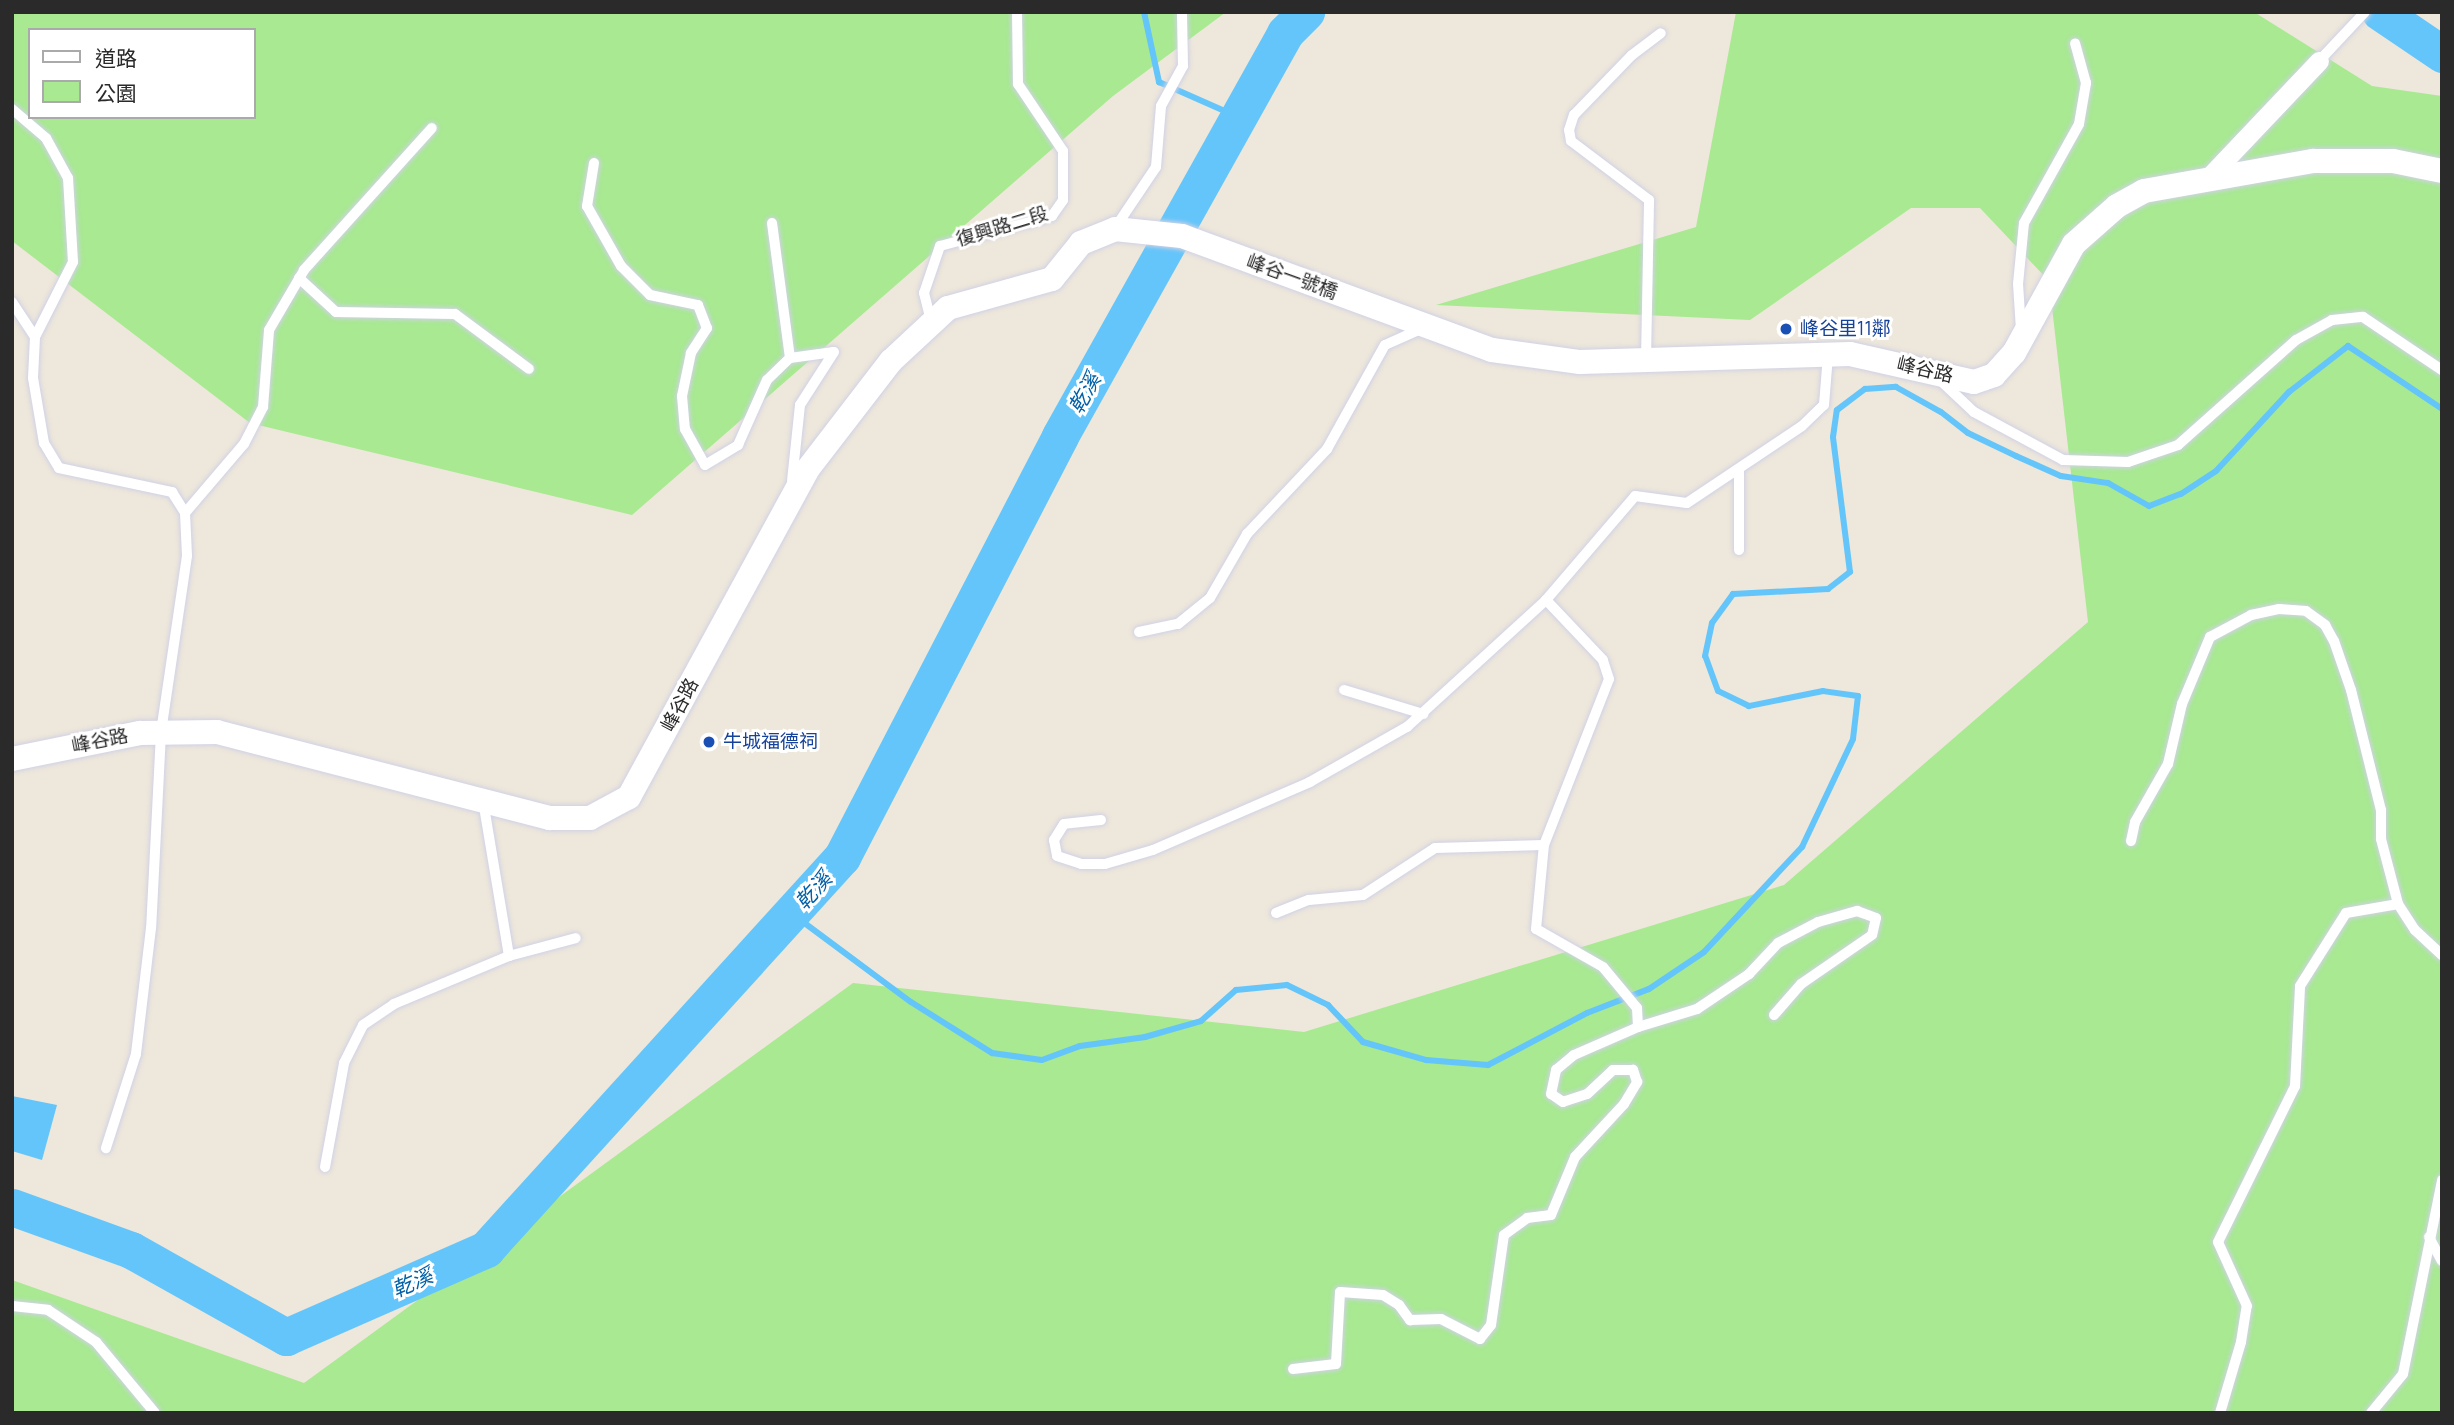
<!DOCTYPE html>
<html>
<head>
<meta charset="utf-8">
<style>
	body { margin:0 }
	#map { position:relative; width:2454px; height:1425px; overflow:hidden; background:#eee7db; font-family:Manrope,"Noto Sans TC",sans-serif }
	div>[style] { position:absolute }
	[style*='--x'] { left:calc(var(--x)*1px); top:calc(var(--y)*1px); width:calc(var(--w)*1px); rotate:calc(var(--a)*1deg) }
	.green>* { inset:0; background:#a8e992 }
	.water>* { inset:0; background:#64c5fa }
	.stream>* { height:6px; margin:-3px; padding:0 3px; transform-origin:3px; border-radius:3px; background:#64c5fa }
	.river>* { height:37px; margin:-18.5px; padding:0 18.5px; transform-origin:18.5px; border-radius:18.5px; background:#64c5fa }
	.roads { filter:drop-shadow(0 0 2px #d0d2e5) drop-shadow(0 0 2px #d0d2e5) }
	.service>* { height:10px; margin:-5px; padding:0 5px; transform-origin:5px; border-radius:5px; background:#fff }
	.minor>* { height:19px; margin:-9.5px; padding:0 9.5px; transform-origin:9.5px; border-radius:9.5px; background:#fff }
	.tertiary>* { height:24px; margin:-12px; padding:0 12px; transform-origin:12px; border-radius:12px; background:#fff }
	.dots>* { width:19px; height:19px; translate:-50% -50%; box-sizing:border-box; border:4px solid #fff; border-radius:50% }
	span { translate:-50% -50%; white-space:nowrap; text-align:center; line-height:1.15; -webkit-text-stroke:6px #fff; paint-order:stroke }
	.street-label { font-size:19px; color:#2a2a2a }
	.transit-label { font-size:19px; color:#164399 }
	.left { translate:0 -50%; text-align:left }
	.water-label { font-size:21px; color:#0160a7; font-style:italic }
	.frame { position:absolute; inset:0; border:14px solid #2a2a2a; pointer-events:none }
	.legend { position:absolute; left:28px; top:28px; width:228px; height:91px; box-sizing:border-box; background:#fff; border:2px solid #aaa; margin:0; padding:9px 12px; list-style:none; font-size:21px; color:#2a2a2a }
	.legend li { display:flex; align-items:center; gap:14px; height:35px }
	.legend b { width:35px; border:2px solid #aaa }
</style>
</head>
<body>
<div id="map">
	<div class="green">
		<i style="clip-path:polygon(evenodd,12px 12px,1226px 12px,1113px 96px,632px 515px,250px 423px,12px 241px,12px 12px,30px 30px,254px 30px,254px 117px,30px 117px,30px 30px)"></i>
		<i style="clip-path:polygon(1736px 12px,2254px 12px,2372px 86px,2442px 96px,2442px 1413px,12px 1413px,12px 1280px,304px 1383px,853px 983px,1304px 1032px,1784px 885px,2088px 622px,2049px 281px,1980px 208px,1911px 208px,1750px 320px,1436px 305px,1696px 227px)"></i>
	</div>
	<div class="water">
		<i style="clip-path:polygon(12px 1096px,57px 1105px,42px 1160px,12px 1151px)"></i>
	</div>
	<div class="stream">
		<i style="--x:1144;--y:12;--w:72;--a:77.9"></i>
		<i style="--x:1159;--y:82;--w:86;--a:23.9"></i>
		<i style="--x:791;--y:913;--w:149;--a:36.6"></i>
		<i style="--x:911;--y:1002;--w:96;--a:32.2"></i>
		<i style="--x:992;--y:1053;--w:50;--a:8"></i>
		<i style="--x:1042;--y:1060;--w:40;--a:-20.2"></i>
		<i style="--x:1080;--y:1046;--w:66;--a:-7.9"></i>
		<i style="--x:1145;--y:1037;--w:58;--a:-15.9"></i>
		<i style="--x:1201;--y:1021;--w:47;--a:-41.5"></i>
		<i style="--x:1236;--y:990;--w:51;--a:-5.6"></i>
		<i style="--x:1287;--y:985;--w:46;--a:26"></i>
		<i style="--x:1328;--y:1005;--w:51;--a:46.6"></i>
		<i style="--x:1363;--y:1042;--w:66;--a:15.9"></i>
		<i style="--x:1426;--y:1060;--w:62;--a:4.6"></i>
		<i style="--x:1488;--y:1065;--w:112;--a:-27.7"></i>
		<i style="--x:1587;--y:1013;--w:66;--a:-21.2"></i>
		<i style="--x:1649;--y:989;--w:66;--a:-33.9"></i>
		<i style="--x:1704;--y:952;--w:144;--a:-47"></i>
		<i style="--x:1802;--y:847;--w:119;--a:-64.7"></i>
		<i style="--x:1853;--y:739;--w:43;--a:-83.4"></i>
		<i style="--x:1858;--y:696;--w:35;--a:-172"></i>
		<i style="--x:1823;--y:691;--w:76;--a:168.5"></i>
		<i style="--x:1749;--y:706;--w:34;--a:-154"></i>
		<i style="--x:1718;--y:691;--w:37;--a:-110"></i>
		<i style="--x:1705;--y:656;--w:34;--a:-78"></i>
		<i style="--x:1712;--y:623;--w:36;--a:-54"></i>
		<i style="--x:1733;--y:594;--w:95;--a:-3"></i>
		<i style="--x:1828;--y:589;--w:28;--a:-38"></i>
		<i style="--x:1850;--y:572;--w:136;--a:-97.2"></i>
		<i style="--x:1833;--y:437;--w:27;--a:-82"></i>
		<i style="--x:1837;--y:410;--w:35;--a:-37"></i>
		<i style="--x:1865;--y:389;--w:31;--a:-4"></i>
		<i style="--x:1896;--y:387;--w:51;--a:29.1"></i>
		<i style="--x:1941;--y:412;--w:34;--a:38"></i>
		<i style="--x:1968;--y:433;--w:53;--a:25.6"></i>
		<i style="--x:2016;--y:456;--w:49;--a:24"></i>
		<i style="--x:2061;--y:476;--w:48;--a:8.5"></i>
		<i style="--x:2108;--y:483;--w:47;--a:29.3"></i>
		<i style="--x:2149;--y:506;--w:34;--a:-21"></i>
		<i style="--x:2181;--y:494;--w:42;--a:-33.3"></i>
		<i style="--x:2216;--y:471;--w:108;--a:-47.3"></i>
		<i style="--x:2289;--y:392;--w:75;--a:-37.9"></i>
		<i style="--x:2348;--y:346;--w:113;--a:33.8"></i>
	</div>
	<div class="river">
		<i style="--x:2380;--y:12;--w:75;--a:34.1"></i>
		<i style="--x:12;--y:1207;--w:127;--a:19.9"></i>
		<i style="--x:131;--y:1250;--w:178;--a:29.3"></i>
		<i style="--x:286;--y:1337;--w:219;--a:-23.7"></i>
		<i style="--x:486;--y:1249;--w:530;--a:-47.76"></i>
		<i style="--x:842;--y:857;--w:474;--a:-62.6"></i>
		<i style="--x:1060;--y:436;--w:462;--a:-60.8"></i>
		<i style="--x:1285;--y:33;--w:30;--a:-45"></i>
	</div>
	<div class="roads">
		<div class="service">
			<i style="--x:2319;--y:61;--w:67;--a:-46.8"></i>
			<i style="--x:12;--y:109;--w:45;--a:40.5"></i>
			<i style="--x:46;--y:138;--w:46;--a:61.2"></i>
			<i style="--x:68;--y:178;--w:84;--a:86.6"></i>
			<i style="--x:73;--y:262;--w:84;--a:116.9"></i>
			<i style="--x:35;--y:337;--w:41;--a:92.8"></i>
			<i style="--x:33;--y:378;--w:66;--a:80.4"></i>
			<i style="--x:44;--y:443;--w:29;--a:59"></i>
			<i style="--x:59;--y:468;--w:116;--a:12"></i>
			<i style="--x:172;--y:492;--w:25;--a:58"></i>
			<i style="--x:185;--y:513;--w:43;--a:87.3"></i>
			<i style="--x:187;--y:556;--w:179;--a:98.4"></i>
			<i style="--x:161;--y:733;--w:195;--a:92.9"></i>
			<i style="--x:151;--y:928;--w:127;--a:96.8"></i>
			<i style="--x:136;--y:1054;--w:99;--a:107.7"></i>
			<i style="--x:594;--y:163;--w:44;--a:99.2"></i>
			<i style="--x:587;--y:206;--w:69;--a:60.5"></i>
			<i style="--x:621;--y:266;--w:41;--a:45"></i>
			<i style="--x:650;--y:295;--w:49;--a:11.8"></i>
			<i style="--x:698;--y:305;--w:25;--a:69"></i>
			<i style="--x:707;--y:328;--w:30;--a:123"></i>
			<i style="--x:691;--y:353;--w:44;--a:101.8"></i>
			<i style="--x:682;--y:396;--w:33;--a:85"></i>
			<i style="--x:685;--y:429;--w:41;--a:60.9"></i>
			<i style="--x:705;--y:465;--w:39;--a:-31"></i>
			<i style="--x:738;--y:445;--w:71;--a:-66"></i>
			<i style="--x:767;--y:380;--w:32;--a:-44"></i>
			<i style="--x:790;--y:358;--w:44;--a:-7.8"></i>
			<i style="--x:834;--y:352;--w:63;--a:122.7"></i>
			<i style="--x:800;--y:405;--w:76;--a:96"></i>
			<i style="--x:772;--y:223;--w:136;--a:82.4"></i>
			<i style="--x:1115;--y:228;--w:73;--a:-56.1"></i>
			<i style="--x:1156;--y:167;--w:61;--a:-85.3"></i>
			<i style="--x:1161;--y:106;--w:46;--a:-61.2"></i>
			<i style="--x:1183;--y:66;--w:54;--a:-91.1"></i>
			<i style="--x:299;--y:278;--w:50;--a:42.6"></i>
			<i style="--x:336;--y:312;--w:119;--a:1"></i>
			<i style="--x:455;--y:314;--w:92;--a:36.6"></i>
			<i style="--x:12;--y:302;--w:42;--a:56.7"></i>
			<i style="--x:931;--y:321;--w:29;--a:-104"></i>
			<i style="--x:924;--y:293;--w:50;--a:-71.2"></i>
			<i style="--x:940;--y:246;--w:116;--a:-15"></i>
			<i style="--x:1052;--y:216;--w:19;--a:-55"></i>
			<i style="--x:1063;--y:200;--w:49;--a:-90"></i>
			<i style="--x:1063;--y:151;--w:81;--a:-123.9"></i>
			<i style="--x:1018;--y:84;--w:72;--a:-90.8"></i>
			<i style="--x:2021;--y:330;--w:46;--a:-93.7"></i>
			<i style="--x:2018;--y:284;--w:61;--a:-84.4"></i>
			<i style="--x:2024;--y:223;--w:113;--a:-60.9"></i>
			<i style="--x:2079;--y:124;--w:42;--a:-80.3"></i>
			<i style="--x:2086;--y:83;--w:41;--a:-105.4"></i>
			<i style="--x:1646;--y:359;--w:159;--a:-88.9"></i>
			<i style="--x:1649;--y:200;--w:98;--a:-142.9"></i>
			<i style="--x:1571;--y:141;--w:11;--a:-100"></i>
			<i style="--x:1569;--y:130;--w:16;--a:-72"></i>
			<i style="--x:1574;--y:115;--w:83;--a:-46"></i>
			<i style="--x:1632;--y:55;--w:36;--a:-37"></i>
			<i style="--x:1941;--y:381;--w:45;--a:43.2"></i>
			<i style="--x:1974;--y:412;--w:101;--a:28.3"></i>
			<i style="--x:2063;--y:460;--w:65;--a:1.8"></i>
			<i style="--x:2128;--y:462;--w:53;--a:-18.8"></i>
			<i style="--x:2178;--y:445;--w:158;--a:-41.7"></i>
			<i style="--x:2296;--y:340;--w:41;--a:-29.1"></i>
			<i style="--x:2332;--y:320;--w:31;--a:-6"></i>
			<i style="--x:2363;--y:317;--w:95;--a:33.9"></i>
			<i style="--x:1739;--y:470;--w:80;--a:90"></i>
			<i style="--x:185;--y:513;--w:91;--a:-49.5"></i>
			<i style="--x:244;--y:444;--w:42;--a:-62.8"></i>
			<i style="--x:263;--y:407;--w:77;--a:-85.5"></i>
			<i style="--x:269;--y:330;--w:69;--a:-59.7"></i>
			<i style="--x:304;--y:270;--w:191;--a:-48"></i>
			<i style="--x:1139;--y:632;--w:40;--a:-12"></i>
			<i style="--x:1178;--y:624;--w:41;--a:-39.1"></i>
			<i style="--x:1210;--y:598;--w:74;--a:-60"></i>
			<i style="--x:1247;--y:534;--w:117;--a:-46.7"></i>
			<i style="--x:1327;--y:449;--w:119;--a:-60.9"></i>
			<i style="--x:1385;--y:345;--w:42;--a:-24.1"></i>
			<i style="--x:1344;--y:690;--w:83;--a:16.9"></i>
			<i style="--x:1101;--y:820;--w:37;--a:174"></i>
			<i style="--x:1064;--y:824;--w:19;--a:122"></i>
			<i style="--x:1054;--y:840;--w:16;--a:79"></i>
			<i style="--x:1057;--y:856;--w:25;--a:18"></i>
			<i style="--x:1081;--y:864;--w:24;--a:0"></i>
			<i style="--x:1105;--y:864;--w:50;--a:-16.3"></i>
			<i style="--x:1153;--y:850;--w:171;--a:-23.4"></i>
			<i style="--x:1310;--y:782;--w:112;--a:-29.6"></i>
			<i style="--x:1407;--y:727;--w:188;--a:-42.4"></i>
			<i style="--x:1546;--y:600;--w:137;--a:-49.4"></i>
			<i style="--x:1635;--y:496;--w:52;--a:7.7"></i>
			<i style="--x:1687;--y:503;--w:138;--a:-33.8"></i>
			<i style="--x:1802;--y:426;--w:30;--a:-44"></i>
			<i style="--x:1824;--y:405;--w:50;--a:-85.4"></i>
			<i style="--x:2131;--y:841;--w:19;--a:-78"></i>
			<i style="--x:2135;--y:822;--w:67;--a:-60.4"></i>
			<i style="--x:2168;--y:764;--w:62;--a:-76.9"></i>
			<i style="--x:2182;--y:704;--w:73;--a:-67.3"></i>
			<i style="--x:2210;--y:637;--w:47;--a:-28.2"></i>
			<i style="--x:2251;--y:615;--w:29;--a:-12"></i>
			<i style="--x:2279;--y:609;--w:27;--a:4"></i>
			<i style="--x:2306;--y:611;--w:24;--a:36"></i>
			<i style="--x:2325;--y:625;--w:18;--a:61"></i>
			<i style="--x:2334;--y:641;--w:52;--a:70.9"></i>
			<i style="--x:2351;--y:690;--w:124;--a:76"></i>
			<i style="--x:2381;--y:810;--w:29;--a:90"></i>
			<i style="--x:2381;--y:839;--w:67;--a:75.3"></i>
			<i style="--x:2398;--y:904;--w:31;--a:57"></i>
			<i style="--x:2415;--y:930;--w:37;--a:43"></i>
			<i style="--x:1276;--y:913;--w:35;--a:-22"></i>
			<i style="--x:1309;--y:900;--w:54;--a:-5.3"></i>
			<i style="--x:1363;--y:895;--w:86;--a:-33.1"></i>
			<i style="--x:1435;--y:848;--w:109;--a:-1.6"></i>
			<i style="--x:509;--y:956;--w:69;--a:-15"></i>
			<i style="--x:1638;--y:1027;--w:62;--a:-17"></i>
			<i style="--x:1697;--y:1009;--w:63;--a:-33.9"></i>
			<i style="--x:1749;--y:974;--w:42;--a:-46.9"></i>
			<i style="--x:1778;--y:943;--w:45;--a:-27.7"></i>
			<i style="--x:1818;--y:922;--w:41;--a:-15.8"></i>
			<i style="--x:1857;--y:911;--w:20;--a:20"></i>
			<i style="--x:1876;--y:918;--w:17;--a:103"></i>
			<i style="--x:1872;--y:935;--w:86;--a:145.4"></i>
			<i style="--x:1801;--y:984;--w:41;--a:131.1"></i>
			<i style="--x:325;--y:1167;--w:106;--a:-79.6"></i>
			<i style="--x:344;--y:1063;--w:42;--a:-63.4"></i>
			<i style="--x:363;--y:1025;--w:37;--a:-34"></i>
			<i style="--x:394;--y:1004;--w:125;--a:-22.7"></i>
			<i style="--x:509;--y:956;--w:157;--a:-99.5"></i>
			<i style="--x:2429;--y:1237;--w:27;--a:62"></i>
			<i style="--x:12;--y:1306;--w:36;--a:6"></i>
			<i style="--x:48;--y:1310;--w:58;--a:33.7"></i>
			<i style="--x:96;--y:1342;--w:92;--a:50.3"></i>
			<i style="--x:1293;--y:1369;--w:43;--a:-6.6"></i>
			<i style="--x:1336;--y:1364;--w:72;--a:-86.8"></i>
			<i style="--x:1340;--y:1292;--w:43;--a:4"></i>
			<i style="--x:1383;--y:1295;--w:19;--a:32"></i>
			<i style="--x:1399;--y:1305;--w:19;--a:54"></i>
			<i style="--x:1410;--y:1320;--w:31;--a:-2"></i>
			<i style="--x:1441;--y:1319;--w:44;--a:27.1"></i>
			<i style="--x:1480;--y:1339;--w:18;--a:-52"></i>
			<i style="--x:1491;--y:1325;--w:91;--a:-81.8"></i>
			<i style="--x:1504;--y:1235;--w:29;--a:-36"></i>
			<i style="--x:1527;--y:1218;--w:24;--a:-7"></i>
			<i style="--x:1551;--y:1215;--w:63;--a:-67.5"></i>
			<i style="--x:1575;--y:1157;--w:72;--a:-47.2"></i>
			<i style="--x:1624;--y:1104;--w:26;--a:-59"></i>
			<i style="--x:1637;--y:1082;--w:13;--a:-108"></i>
			<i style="--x:1633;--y:1070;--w:20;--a:180"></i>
			<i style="--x:1613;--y:1070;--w:35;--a:137"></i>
			<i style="--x:1587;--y:1094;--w:25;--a:162"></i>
			<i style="--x:1563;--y:1102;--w:14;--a:-146"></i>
			<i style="--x:1551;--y:1094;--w:25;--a:-78"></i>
			<i style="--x:1556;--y:1070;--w:23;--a:-40"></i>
			<i style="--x:1574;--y:1055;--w:70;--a:-23.6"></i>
			<i style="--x:1638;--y:1027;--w:19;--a:-93"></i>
			<i style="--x:1637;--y:1008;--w:53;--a:-129.7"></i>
			<i style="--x:1603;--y:967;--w:77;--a:-150.4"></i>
			<i style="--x:1536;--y:929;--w:84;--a:-84.6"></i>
			<i style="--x:1544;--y:845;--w:178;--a:-68.6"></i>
			<i style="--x:1609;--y:679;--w:20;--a:-108"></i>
			<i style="--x:1603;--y:660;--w:83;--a:-133.5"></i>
			<i style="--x:2220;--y:1413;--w:74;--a:-73.5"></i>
			<i style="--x:2241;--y:1342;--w:36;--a:-81"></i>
			<i style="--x:2247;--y:1306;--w:70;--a:-114.4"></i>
			<i style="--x:2218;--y:1242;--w:174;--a:-63.7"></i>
			<i style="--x:2295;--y:1086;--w:100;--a:-87.1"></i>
			<i style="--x:2300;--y:986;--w:86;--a:-57.8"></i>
			<i style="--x:2346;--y:913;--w:53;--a:-9.8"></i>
			<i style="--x:2371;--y:1413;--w:50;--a:-50.6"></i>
			<i style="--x:2403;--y:1374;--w:198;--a:-78.6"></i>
		</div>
		<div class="minor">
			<i style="--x:2206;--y:180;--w:164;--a:-46.5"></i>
		</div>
		<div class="tertiary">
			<i style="--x:12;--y:759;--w:131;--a:-11.5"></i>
			<i style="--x:140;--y:733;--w:77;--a:-0.7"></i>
			<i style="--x:217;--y:732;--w:344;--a:14.5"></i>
			<i style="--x:550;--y:818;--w:40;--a:0"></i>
			<i style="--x:590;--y:818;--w:44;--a:-28.3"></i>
			<i style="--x:629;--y:797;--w:372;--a:-61.4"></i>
			<i style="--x:807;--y:470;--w:138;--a:-52.4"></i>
			<i style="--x:891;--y:361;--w:78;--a:-42.9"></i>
			<i style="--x:948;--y:308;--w:108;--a:-15.6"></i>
			<i style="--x:1052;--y:279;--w:46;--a:-51.1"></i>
			<i style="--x:1081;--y:243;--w:37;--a:-22"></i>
			<i style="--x:1115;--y:229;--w:67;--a:6"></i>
			<i style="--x:1182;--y:236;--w:330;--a:20.2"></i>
			<i style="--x:1492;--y:350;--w:89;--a:7.8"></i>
			<i style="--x:1580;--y:362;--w:270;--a:-1.7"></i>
			<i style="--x:1850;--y:354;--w:127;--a:12.7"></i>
			<i style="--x:1974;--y:382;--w:21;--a:-19"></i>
			<i style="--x:1994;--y:375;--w:30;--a:-48"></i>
			<i style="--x:2014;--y:353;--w:124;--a:-61.2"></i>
			<i style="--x:2074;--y:244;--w:57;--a:-41.5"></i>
			<i style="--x:2117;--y:206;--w:31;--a:-29"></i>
			<i style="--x:2144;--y:191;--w:172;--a:-10.1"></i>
			<i style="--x:2313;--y:161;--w:80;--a:0"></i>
			<i style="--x:2393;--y:161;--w:50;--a:11.5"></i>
		</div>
	</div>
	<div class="dots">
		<i style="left:1786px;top:329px;background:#1a4fb4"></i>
		<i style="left:709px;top:742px;background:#1a4fb4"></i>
	</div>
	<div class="street-label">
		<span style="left:1002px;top:227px;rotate:-17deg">復興路二段</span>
		<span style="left:1292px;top:277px;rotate:20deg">峰谷一號橋</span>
		<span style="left:1925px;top:370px;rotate:13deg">峰谷路</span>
		<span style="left:680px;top:705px;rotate:-62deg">峰谷路</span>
		<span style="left:100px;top:741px;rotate:-11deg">峰谷路</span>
	</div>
	<div class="transit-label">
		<span class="left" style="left:1800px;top:329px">峰谷里11鄰</span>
		<span class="left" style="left:723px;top:742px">牛城福德祠</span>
	</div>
	<div class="water-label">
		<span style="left:1084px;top:393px;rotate:-61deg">乾溪</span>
		<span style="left:813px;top:890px;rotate:-48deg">乾溪</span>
		<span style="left:412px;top:1282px;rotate:-24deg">乾溪</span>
	</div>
	<div class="frame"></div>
	<ul class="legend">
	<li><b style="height:9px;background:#fff"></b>道路</li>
	<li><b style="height:19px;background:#a8e992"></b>公園</li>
	</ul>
</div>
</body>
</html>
